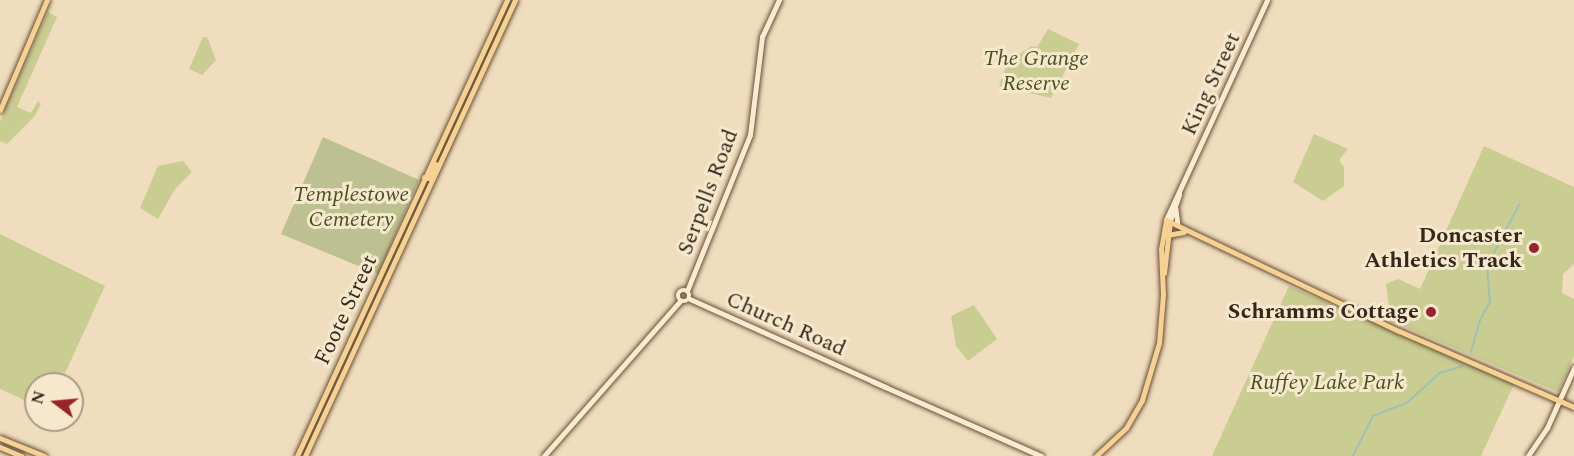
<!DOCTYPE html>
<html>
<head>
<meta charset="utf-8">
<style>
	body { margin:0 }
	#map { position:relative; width:1574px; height:456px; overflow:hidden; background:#efddbd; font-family:Spectral,serif }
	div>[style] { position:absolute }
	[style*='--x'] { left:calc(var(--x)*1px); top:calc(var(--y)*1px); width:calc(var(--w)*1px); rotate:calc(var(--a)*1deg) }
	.green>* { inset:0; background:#c9cd91 }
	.cemetery>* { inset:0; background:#bdc191 }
	.stream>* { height:1.5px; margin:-0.75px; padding:0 0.75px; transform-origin:0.75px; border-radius:0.75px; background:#a1c0b5 }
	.roads { filter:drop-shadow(0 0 2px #694f39) drop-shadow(0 0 2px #694f39) }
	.secondary>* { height:4.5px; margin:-2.25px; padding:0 2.25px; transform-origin:2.25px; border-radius:2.25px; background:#faebd0 }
	.secondary>.ring { margin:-2.25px; padding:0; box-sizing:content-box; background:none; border:4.5px solid #faebd0; border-radius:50% }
	.primary>* { height:5px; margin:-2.5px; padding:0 2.5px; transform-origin:2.5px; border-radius:2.5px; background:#f5d192 }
	.dots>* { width:16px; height:16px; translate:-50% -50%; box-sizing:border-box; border:3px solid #f6e8cd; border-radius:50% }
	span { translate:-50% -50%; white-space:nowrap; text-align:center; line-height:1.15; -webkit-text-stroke:6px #f6e8cd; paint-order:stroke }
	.park-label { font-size:22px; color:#495321; font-style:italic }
	.street-label { font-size:22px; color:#36271b }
	.poi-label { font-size:22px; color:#36271b; font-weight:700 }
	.right { translate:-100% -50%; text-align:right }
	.north { position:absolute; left:24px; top:372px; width:60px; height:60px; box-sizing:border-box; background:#f6e8cd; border:2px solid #a99b86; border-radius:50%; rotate:286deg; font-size:16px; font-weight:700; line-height:24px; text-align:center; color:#36271b }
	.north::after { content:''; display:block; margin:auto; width:21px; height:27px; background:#98242a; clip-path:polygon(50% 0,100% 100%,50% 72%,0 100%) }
</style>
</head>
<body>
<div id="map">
	<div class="green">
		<i style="clip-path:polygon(48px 12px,57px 17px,17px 107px,31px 113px,38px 101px,41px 104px,34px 117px,7px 144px,0 141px,0 121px)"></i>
		<i style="clip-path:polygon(1048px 29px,1079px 44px,1051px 98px,999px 86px,1007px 63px,1031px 46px,1037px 47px)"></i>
		<i style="clip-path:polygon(203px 37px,207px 37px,216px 60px,202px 75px,189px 69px)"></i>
		<i style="clip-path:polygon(1314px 134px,1348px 149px,1339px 160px,1344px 167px,1344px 186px,1323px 201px,1293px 182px)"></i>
		<i style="clip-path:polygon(1484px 146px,1574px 187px,1574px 264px,1563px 274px,1562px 293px,1574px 299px,1574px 356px,1558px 392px,1391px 321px,1386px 284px,1398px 279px,1420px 289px)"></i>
		<i style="clip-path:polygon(183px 161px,192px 172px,175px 189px,158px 219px,140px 208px,158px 166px)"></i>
		<i style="clip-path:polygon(0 234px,105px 286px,60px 384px,36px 384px,36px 405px,0 389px)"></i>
		<i style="clip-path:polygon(1289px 286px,1514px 384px,1481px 456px,1212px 456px)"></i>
		<i style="clip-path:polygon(974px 305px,997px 339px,968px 361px,956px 346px,951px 316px)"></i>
	</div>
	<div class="cemetery">
		<i style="clip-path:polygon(323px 137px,419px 180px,378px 274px,281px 234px)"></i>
	</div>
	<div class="stream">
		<i style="--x:1471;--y:352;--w:33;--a:-74"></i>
		<i style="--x:1480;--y:320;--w:21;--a:-61"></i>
		<i style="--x:1490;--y:302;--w:36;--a:-95"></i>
		<i style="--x:1487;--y:266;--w:69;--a:-62.3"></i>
		<i style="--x:1353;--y:456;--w:45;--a:-63.4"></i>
		<i style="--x:1373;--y:416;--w:36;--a:-21"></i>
		<i style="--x:1407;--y:403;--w:45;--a:-42.3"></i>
		<i style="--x:1440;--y:373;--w:24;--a:-17"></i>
	</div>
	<div class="roads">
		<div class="secondary">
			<i style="--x:1176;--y:209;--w:16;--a:83"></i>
			<i style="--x:1166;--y:220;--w:242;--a:-65.3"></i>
			<i style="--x:1170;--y:221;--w:28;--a:-71"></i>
			<i class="ring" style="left:678px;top:290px;width:7.5px;height:7.5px"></i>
			<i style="--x:687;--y:291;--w:168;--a:-68"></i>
			<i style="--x:750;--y:135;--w:99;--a:-83"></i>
			<i style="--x:762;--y:37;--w:41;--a:-65.3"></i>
			<i style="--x:690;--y:299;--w:215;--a:24.2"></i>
			<i style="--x:872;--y:381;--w:185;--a:23.9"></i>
			<i style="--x:544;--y:456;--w:206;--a:-48.7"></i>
			<i style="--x:1528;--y:456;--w:34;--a:-56"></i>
			<i style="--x:1547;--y:428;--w:66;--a:-65.8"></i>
		</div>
		<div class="primary">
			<i style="--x:0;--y:110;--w:120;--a:-66.9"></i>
			<i style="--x:424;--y:177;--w:4;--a:14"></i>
			<i style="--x:428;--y:178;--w:16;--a:-60"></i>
			<i style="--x:1167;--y:235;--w:17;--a:-10"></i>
			<i style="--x:1164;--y:273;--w:52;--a:-83.4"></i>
			<i style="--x:1163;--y:295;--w:46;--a:-92.5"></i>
			<i style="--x:1161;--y:249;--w:29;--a:-80"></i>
			<i style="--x:1166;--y:220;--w:258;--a:25.5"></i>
			<i style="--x:1399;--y:331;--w:191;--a:23.5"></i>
			<i style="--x:0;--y:438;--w:48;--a:22.2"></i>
			<i style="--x:0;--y:447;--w:23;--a:23"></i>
			<i style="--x:297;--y:456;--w:502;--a:-65.27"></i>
			<i style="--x:305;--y:456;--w:502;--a:-65.27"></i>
			<i style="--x:1096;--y:456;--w:41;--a:-43"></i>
			<i style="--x:1126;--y:428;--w:32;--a:-60"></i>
			<i style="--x:1142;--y:400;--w:59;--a:-73.4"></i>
			<i style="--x:1159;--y:343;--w:49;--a:-85.3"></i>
		</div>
	</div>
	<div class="dots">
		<i style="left:1534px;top:248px;background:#98242a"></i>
		<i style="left:1431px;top:312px;background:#98242a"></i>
	</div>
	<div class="park-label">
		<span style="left:1036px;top:71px">The Grange<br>Reserve</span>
		<span style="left:351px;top:207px">Templestowe<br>Cemetery</span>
		<span style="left:1327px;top:383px">Ruffey Lake Park</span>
	</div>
	<div class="street-label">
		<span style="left:1211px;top:84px;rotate:-65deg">King Street</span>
		<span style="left:708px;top:192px;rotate:-69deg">Serpells Road</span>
		<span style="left:346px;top:310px;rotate:-65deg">Foote Street</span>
		<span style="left:786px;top:324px;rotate:24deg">Church Road</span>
	</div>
	<div class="poi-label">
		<span class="right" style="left:1522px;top:248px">Doncaster<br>Athletics Track</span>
		<span class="right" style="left:1419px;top:312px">Schramms Cottage</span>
	</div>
	<div class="north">N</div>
</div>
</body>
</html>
